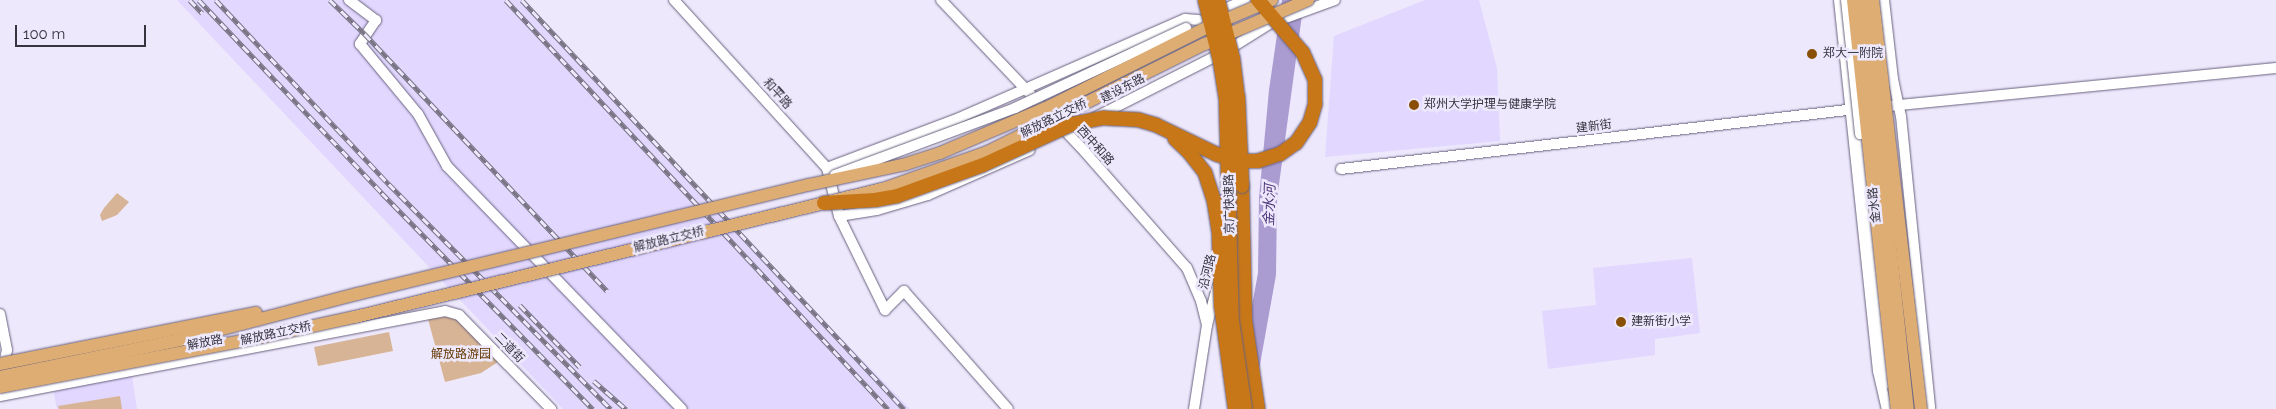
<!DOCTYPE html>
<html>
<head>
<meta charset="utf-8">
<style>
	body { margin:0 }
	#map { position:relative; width:2276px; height:409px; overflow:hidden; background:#ede8fc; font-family:Raleway,"Noto Sans SC",sans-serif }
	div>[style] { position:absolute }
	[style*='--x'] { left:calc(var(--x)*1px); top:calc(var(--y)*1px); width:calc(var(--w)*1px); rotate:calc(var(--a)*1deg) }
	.built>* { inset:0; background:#e1d7ff }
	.green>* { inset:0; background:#d7b495 }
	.water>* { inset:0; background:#aa9bd1 }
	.roads { filter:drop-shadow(0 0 1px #69617e) drop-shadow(0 0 1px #69617e) }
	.minor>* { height:10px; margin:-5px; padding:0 5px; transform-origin:5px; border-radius:5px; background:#fff }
	.highway>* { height:14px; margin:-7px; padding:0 7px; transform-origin:7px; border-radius:7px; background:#c77718 }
	.rail>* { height:4.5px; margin-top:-2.25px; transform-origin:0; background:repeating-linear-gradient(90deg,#ede8fc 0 8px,#787483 0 16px); box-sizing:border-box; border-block:1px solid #787483 }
	.bridges { filter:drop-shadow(0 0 1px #69617e) drop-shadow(0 0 1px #69617e) }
	.minor-bridge>* { height:10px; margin:-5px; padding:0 5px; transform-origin:5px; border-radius:5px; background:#fff }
	.major-bridge>* { height:12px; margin:-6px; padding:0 6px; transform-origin:6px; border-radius:6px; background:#ddad74 }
	.highway-bridge>* { height:14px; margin:-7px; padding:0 7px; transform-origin:7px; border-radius:7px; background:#c77718 }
	.dots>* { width:14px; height:14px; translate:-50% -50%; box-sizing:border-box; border:2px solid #ede8fc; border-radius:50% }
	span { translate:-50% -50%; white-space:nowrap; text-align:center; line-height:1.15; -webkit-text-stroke:5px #ede8fc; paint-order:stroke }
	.poi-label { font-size:12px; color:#373440 }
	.left { translate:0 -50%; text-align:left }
	.street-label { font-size:12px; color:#373440 }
	.park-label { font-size:12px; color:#653801 }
	.water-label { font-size:14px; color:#4e3779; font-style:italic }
	.scale { position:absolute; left:15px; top:25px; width:131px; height:22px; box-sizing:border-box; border:2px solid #373440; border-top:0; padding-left:6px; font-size:15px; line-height:18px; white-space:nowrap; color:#373440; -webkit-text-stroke:4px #ede8fc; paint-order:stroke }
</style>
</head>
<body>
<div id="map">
	<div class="built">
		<i style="clip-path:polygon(177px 0,523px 0,790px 286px,910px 409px,563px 409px)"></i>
		<i style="clip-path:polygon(1425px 0,1479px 0,1497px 68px,1500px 141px,1325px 157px,1334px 36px)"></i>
		<i style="clip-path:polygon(1692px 258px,1700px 333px,1655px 339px,1655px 355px,1548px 369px,1542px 311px,1596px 305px,1593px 268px)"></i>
		<i style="clip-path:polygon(132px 376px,137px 409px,57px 409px,53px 389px)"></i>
	</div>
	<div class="green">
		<i style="clip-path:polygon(117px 193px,129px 202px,117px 215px,102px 221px,100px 215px,104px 208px)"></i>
		<i style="clip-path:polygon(451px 316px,458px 320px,498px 362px,481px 373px,445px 382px,428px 319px)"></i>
		<i style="clip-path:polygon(389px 332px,393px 351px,318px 366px,314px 347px)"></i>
		<i style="clip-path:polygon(120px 396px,122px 409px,59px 409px,58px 406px)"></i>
	</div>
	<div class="water">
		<i style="clip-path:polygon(1282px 0,1304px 0,1277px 199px,1276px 275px,1252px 409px,1233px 409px,1258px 273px,1259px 198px,1269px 90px)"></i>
	</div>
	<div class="roads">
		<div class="minor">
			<i style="--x:349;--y:0;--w:34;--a:37"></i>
			<i style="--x:376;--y:20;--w:29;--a:124"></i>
			<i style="--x:360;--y:44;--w:91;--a:50.4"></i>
			<i style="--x:418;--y:114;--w:60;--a:60.9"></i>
			<i style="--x:447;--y:166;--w:338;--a:46"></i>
			<i style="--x:674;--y:0;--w:227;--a:47.7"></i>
			<i style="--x:827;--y:168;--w:49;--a:76"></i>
			<i style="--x:839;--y:216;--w:105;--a:63.9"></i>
			<i style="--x:885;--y:310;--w:27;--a:-45"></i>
			<i style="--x:904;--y:291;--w:157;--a:48.6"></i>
			<i style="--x:941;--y:0;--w:209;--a:46.5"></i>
			<i style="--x:1085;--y:152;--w:154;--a:48.7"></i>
			<i style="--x:1187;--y:268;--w:36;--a:67"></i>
			<i style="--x:1201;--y:301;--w:25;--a:76"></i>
			<i style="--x:1839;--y:0;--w:373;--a:84"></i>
			<i style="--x:1878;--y:371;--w:39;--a:77"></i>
			<i style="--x:1884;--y:0;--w:80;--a:83.5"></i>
			<i style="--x:1893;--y:79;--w:38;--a:78"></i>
			<i style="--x:1901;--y:116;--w:294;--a:84.3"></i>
			<i style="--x:1215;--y:13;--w:34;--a:-23"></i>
			<i style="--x:1879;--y:107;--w:399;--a:-5.6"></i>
			<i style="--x:1094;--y:118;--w:148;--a:-26.9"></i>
			<i style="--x:1226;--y:51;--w:51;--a:-32.1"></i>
			<i style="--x:1269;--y:24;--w:70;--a:-20"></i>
			<i style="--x:1860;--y:134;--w:251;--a:84.1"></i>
			<i style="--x:827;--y:168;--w:141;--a:-20.7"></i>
			<i style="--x:959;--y:118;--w:247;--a:-23.7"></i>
			<i style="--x:1185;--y:19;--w:14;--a:4"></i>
			<i style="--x:1341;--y:169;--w:527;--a:-6.65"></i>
			<i style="--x:839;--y:216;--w:38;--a:-9"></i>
			<i style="--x:877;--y:210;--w:53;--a:-16.4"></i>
			<i style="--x:928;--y:195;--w:111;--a:-23.8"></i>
			<i style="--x:0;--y:314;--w:37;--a:79"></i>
			<i style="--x:7;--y:350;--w:18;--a:103"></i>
			<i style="--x:0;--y:396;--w:453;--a:-10.8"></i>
			<i style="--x:445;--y:311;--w:15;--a:16"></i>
			<i style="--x:459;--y:315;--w:132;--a:45.6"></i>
			<i style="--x:1194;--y:409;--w:85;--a:-81.2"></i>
			<i style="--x:1207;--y:325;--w:39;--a:-75"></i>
		</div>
		<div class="highway">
			<i style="--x:1242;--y:186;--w:134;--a:88.7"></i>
			<i style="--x:1245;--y:320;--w:90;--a:81.7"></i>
		</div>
	</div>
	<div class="rail">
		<i style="--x:190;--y:0;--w:18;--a:47"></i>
		<i style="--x:199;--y:0;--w:266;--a:46.5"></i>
		<i style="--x:382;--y:193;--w:302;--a:45.7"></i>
		<i style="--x:216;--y:0;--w:253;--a:46.8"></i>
		<i style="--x:389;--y:184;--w:316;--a:45.4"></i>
		<i style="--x:330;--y:0;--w:49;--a:44.2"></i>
		<i style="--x:365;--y:34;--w:353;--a:46.7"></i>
		<i style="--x:506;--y:0;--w:560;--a:46.95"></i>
		<i style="--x:522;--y:0;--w:560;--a:46.95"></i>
		<i style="--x:520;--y:305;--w:86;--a:45.9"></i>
		<i style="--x:594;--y:381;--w:43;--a:41.2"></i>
	</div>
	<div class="bridges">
		<div class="minor-bridge">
			<i style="--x:1846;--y:0;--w:135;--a:84"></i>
			<i style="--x:835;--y:175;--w:192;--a:-20.4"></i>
			<i style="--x:1015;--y:108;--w:189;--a:-25.1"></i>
		</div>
		<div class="major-bridge">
			<i style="--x:1853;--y:0;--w:411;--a:83.9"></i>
			<i style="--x:1864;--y:0;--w:411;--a:83.9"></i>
			<i style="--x:1873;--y:0;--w:412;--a:83.3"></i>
			<i style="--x:0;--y:364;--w:261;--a:-11.3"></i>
			<i style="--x:0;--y:377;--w:184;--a:-11.6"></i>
			<i style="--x:180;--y:340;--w:183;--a:-14.6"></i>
			<i style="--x:357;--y:294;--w:464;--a:-13.6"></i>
			<i style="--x:808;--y:185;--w:100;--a:-12.1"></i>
			<i style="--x:906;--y:164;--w:36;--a:-18"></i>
			<i style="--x:940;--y:153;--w:120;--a:-23.1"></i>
			<i style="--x:1050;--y:106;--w:179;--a:-26.6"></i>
			<i style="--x:1210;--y:26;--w:67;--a:-22.8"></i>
			<i style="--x:0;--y:387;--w:268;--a:-10.8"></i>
			<i style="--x:263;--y:337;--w:94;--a:-12.3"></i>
			<i style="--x:355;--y:317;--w:546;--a:-13.65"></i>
			<i style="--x:886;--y:188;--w:107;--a:-19.6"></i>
			<i style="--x:987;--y:152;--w:243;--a:-26.4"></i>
			<i style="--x:1205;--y:44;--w:112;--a:-23.1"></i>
		</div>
		<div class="highway-bridge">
			<i style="--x:1205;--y:0;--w:63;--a:76.2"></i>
			<i style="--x:1220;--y:61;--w:38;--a:81"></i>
			<i style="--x:1226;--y:99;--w:222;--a:88.5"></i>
			<i style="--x:1232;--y:321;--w:89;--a:81.6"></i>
			<i style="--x:1218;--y:0;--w:61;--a:75.7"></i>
			<i style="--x:1233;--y:59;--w:38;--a:83"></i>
			<i style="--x:1238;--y:97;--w:89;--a:87.4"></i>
			<i style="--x:1175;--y:139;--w:18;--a:43"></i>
			<i style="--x:1188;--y:151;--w:28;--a:52"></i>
			<i style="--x:1205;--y:173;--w:29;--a:72"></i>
			<i style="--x:1214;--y:201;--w:31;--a:81"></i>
			<i style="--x:1219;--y:232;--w:73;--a:88.4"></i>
			<i style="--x:1221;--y:305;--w:105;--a:82.3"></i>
			<i style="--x:824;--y:203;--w:51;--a:-3.4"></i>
			<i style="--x:875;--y:200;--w:22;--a:-10"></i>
			<i style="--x:897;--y:196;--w:91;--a:-19.8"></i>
			<i style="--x:983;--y:165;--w:98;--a:-24.7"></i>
			<i style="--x:1072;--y:124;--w:33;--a:-11"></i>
			<i style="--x:1104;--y:118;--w:35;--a:3"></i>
			<i style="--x:1139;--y:120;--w:18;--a:16"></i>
			<i style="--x:1156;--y:125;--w:67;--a:25.8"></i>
			<i style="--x:1216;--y:154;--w:22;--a:18"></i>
			<i style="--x:1237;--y:161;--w:21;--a:0"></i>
			<i style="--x:1258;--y:161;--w:23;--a:-18"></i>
			<i style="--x:1280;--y:154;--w:19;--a:-35"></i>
			<i style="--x:1296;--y:143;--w:25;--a:-56"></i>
			<i style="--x:1310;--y:122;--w:19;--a:-74"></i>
			<i style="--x:1315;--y:104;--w:24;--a:-90"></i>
			<i style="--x:1315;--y:80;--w:30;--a:-114"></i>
			<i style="--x:1303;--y:53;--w:70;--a:-130.3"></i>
		</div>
	</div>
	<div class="dots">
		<i style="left:1812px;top:54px;background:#894f06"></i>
		<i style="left:1414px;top:105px;background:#894f06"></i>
		<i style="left:1621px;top:322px;background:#894f06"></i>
	</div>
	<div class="poi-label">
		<span class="left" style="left:1823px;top:54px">郑大一附院</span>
		<span class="left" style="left:1424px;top:105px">郑州大学护理与健康学院</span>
		<span class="left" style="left:1631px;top:322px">建新街小学</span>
	</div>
	<div class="street-label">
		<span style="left:1123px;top:89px;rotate:-27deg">建设东路</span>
		<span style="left:777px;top:94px;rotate:48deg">和平路</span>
		<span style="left:1054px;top:119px;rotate:-26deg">解放路立交桥</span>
		<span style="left:1594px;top:127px;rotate:-7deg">建新街</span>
		<span style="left:1095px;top:146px;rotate:48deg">西中和路</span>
		<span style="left:1230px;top:204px;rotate:-91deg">京广快速路</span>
		<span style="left:1875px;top:205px;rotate:-96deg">金水路</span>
		<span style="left:669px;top:240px;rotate:-14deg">解放路立交桥</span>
		<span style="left:1208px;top:272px;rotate:-76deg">沿河路</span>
		<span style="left:276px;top:334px;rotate:-12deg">解放路立交桥</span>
		<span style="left:205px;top:343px;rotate:-11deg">解放路</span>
		<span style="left:509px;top:348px;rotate:46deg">二道街</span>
	</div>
	<div class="park-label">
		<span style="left:461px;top:355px">解放路游园</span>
	</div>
	<div class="water-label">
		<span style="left:1269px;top:205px;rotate:-88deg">金水河</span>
	</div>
	<div class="scale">100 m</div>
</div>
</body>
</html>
